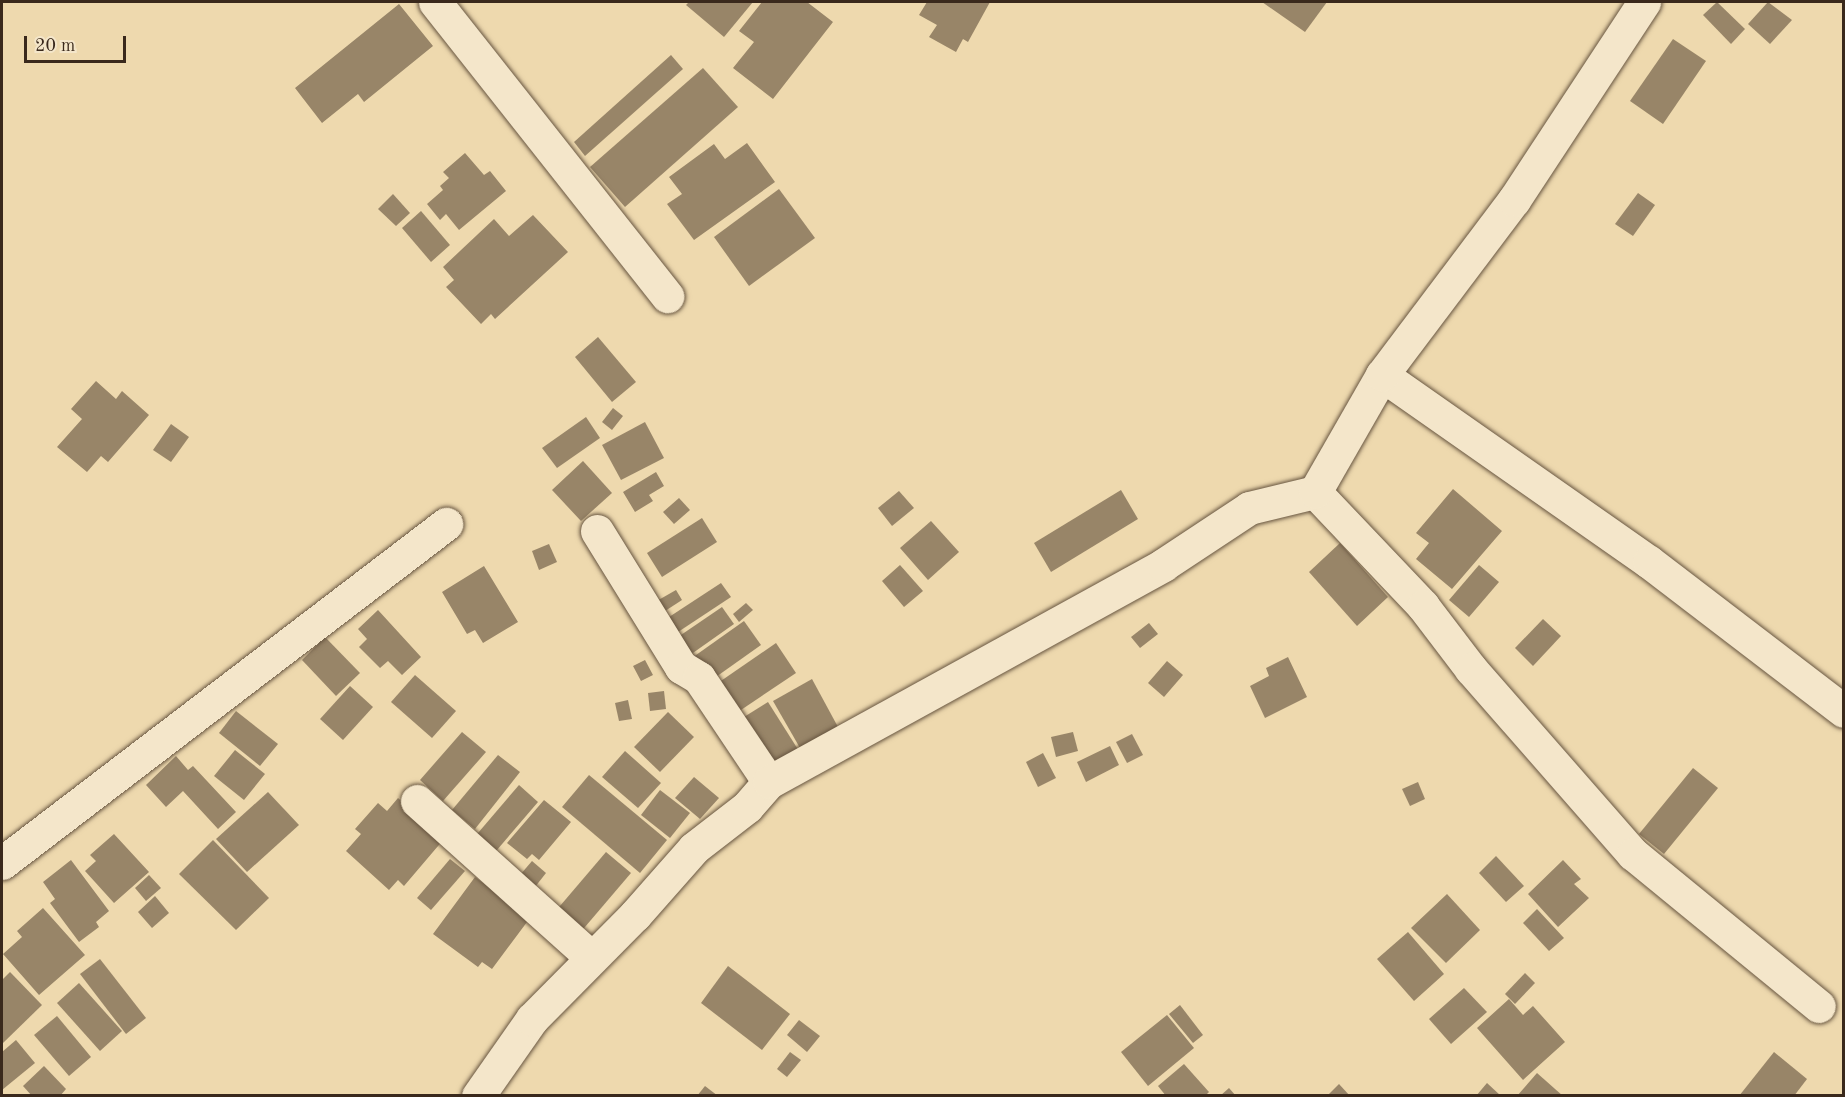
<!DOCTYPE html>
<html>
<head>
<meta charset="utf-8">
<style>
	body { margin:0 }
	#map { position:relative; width:1845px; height:1097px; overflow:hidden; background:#eed9ae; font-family:"Old Standard TT",serif }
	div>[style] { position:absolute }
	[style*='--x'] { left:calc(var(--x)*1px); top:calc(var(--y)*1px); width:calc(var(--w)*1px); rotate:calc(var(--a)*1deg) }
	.building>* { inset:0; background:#988568 }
	.roads { filter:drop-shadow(0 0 2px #675540) drop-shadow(0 0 2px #675540) }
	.minor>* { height:33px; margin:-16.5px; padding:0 16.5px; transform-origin:16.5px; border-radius:16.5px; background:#f4e6ca }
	span { translate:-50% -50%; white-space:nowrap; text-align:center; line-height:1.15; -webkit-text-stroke:6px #f4e6ca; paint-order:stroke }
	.frame { position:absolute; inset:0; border:3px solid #3a291c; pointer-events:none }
	.scale { position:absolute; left:24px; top:36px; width:102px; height:27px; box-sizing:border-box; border:3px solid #3a291c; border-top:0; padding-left:8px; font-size:18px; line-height:21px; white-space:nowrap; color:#3a291c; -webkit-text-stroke:4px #f4e6ca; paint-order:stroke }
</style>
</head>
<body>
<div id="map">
	<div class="building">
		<i style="clip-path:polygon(689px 2px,753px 2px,724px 37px,686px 5px)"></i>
		<i style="clip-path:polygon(762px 2px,807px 2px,833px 22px,773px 99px,733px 68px,754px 42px,739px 31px)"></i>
		<i style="clip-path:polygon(927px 2px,990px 2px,968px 42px,963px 39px,956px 52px,929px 37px,937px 25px,919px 15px)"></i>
		<i style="clip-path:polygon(1262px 2px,1327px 2px,1305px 32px)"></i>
		<i style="clip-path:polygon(1717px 2px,1745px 29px,1731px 44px,1703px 15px)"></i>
		<i style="clip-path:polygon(1768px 2px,1792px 20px,1770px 44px,1748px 24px)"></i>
		<i style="clip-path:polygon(399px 4px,433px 46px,364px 102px,358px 94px,322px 123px,295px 88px)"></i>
		<i style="clip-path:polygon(1673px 39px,1706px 61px,1663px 124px,1630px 101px)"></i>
		<i style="clip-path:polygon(671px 55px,683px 69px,585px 156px,574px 142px)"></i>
		<i style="clip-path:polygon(703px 68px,738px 107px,625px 207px,590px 167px)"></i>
		<i style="clip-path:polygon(747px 143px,775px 182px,694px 240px,667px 204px,682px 194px,669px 177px,714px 144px,725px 159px)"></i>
		<i style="clip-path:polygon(465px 153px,484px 175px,490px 171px,506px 191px,459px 230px,446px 214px,440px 220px,427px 204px,443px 190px,440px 186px,449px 178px,443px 172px)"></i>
		<i style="clip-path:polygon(779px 189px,815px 238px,749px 286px,714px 237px)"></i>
		<i style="clip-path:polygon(1638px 193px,1655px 205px,1633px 236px,1615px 224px)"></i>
		<i style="clip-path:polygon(393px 194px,410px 213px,396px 226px,378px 209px)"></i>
		<i style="clip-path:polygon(421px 211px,450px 245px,431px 262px,402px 228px)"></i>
		<i style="clip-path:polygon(533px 215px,568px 252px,495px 319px,491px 314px,481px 324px,446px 287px,454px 280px,443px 267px,494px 219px,509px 236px)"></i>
		<i style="clip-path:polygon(598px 337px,636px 382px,612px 402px,575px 357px)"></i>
		<i style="clip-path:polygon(96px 381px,116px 399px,122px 391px,149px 415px,108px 462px,101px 456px,87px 472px,57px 447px,82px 419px,71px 409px)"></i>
		<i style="clip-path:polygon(613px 408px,623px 416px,612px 430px,602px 422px)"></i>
		<i style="clip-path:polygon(586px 417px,600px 438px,557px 468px,542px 448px)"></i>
		<i style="clip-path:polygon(645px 422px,664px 458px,621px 480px,602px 445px)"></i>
		<i style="clip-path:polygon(171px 424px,189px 437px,171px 462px,153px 450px)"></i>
		<i style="clip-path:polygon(583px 461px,612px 493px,581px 521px,552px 490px)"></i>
		<i style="clip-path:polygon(656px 472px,664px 486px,649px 495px,653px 501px,635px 512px,623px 492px)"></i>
		<i style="clip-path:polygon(1453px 489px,1502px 531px,1452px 589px,1416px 559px,1429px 543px,1416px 533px)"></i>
		<i style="clip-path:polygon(1121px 490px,1138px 519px,1051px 572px,1034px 543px)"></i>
		<i style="clip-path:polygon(899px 491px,914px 508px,892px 526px,878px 508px)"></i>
		<i style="clip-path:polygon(679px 498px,690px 510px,674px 524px,663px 512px)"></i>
		<i style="clip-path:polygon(702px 518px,717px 542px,662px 577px,647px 553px)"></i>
		<i style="clip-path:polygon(931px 521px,959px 552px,928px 580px,900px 548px)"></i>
		<i style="clip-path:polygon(1340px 543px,1388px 597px,1357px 626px,1309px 572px)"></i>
		<i style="clip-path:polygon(549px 544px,557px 562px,539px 570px,532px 551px)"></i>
		<i style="clip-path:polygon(900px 565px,923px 591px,904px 607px,882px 581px)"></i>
		<i style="clip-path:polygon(1479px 565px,1499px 582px,1469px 617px,1449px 600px)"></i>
		<i style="clip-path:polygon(484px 566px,518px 622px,483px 643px,475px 630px,467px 634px,442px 592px)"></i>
		<i style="clip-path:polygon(721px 583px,731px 597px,675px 634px,666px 619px)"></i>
		<i style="clip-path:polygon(676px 590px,682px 600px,662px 613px,655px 602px)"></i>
		<i style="clip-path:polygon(746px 603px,753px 610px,739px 622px,733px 614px)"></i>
		<i style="clip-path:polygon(722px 607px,734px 624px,690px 655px,678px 637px)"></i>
		<i style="clip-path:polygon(378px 610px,421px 657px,402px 675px,388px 661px,380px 668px,359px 647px,367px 639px,358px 629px)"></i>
		<i style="clip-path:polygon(1543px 619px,1561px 636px,1533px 666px,1515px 648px)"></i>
		<i style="clip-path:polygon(744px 621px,761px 645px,706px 684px,689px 660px)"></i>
		<i style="clip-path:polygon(1149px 623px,1158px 634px,1140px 648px,1131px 637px)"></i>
		<i style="clip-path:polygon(325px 637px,360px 673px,336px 696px,302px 660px)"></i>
		<i style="clip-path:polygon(776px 643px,796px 673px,735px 714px,715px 685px)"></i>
		<i style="clip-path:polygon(1288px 657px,1307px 697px,1265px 718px,1250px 686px,1269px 676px,1266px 668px)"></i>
		<i style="clip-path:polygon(645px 660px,653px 675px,641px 681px,633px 666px)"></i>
		<i style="clip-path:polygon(1167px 661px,1183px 675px,1164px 697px,1148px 683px)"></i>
		<i style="clip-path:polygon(415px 675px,456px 711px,432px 738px,391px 702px)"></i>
		<i style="clip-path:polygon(812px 679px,838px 727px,800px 748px,773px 701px)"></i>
		<i style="clip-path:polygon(350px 686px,373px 707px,343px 740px,320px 719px)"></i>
		<i style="clip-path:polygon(664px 691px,666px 709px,650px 711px,648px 693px)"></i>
		<i style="clip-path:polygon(628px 700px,632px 719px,619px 721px,615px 703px)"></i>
		<i style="clip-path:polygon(768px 702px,799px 751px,772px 769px,744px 717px)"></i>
		<i style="clip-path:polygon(236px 711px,278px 744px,260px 766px,219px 733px)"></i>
		<i style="clip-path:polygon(668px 712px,694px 737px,660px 772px,634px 747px)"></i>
		<i style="clip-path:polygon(462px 732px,486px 752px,443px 801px,420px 780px)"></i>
		<i style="clip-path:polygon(1073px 732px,1078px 751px,1056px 757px,1051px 737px)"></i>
		<i style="clip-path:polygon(1132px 734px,1143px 755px,1127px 763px,1116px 742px)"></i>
		<i style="clip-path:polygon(1110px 746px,1119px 765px,1086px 782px,1077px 762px)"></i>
		<i style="clip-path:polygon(235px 750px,265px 774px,244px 800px,214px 776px)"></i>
		<i style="clip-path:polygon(625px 751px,661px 783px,638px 808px,602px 777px)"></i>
		<i style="clip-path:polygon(1043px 753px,1056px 778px,1038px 787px,1026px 762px)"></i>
		<i style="clip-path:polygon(498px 755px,520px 772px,475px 829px,452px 810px)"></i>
		<i style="clip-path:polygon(176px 756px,188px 770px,193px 766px,236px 812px,218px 829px,183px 791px,166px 807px,146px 785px)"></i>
		<i style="clip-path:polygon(1693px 768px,1718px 788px,1664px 854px,1639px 834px)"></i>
		<i style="clip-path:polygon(589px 775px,667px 840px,640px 873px,562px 807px)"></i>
		<i style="clip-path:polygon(694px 777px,719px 798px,700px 819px,675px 798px)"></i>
		<i style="clip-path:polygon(1418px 782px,1425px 799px,1410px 806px,1402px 789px)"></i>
		<i style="clip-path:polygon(519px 785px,538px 802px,491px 857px,472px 840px)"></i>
		<i style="clip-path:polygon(660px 790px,690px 813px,670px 838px,641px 815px)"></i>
		<i style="clip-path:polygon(268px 792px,299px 825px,247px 872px,216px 839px)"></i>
		<i style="clip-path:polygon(398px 798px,444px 839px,404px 886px,398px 880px,389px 890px,346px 851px,361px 834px,355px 829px,378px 803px,387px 811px)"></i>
		<i style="clip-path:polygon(544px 800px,571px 822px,539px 860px,532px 854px,527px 859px,507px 843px)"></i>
		<i style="clip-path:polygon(114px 834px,149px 872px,114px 903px,85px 871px,96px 861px,90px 855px)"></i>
		<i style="clip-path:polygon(213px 840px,269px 898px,236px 930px,179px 874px)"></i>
		<i style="clip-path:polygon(606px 852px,631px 873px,579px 934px,554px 913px)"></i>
		<i style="clip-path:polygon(1496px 856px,1524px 886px,1506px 902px,1479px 873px)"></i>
		<i style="clip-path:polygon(450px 859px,465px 871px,431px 910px,417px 898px)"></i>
		<i style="clip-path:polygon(71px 860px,109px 911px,96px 922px,99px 927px,79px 942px,50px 903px,55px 899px,43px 882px)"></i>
		<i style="clip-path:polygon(1563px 860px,1581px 879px,1574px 884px,1589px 898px,1558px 927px,1528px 894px)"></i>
		<i style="clip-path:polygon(532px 861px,546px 873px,535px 887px,520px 875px)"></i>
		<i style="clip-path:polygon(149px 875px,161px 888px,146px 901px,135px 888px)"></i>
		<i style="clip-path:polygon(475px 877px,530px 918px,492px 969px,482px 962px,478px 967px,433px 934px)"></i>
		<i style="clip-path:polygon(1447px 894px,1480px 930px,1446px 963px,1411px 928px)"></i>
		<i style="clip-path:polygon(155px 896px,169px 913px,152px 928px,138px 912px)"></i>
		<i style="clip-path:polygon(43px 908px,85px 955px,39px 995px,3px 954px,22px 937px,17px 931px)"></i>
		<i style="clip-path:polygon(1537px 909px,1564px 938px,1549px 951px,1523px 923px)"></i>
		<i style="clip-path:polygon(1408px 932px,1444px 974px,1414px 1001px,1377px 959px)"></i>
		<i style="clip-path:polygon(100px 959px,146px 1018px,126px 1034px,80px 974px)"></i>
		<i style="clip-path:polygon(728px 966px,790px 1014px,762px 1050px,701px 1003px)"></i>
		<i style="clip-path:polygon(10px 972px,42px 1005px,2px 1044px,2px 980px)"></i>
		<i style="clip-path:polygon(1525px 973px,1535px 983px,1515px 1004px,1505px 994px)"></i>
		<i style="clip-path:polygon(79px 983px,122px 1031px,100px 1051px,57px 1003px)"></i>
		<i style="clip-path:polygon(1464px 988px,1487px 1012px,1451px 1044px,1429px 1019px)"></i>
		<i style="clip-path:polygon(1509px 999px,1523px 1015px,1533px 1006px,1565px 1042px,1523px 1080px,1477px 1028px)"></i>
		<i style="clip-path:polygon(1180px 1005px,1203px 1035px,1193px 1043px,1169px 1014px)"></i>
		<i style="clip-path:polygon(1167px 1015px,1194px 1048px,1148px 1086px,1121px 1052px)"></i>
		<i style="clip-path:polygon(57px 1016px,91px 1057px,69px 1076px,34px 1035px)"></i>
		<i style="clip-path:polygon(799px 1020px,820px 1036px,807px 1052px,787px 1035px)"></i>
		<i style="clip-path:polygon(16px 1040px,35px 1063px,2px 1090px,2px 1052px)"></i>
		<i style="clip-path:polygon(790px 1052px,801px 1060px,787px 1077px,777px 1069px)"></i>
		<i style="clip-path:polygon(1774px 1052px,1807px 1079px,1794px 1096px,1739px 1096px)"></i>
		<i style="clip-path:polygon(1184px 1064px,1209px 1092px,1205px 1096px,1166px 1096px,1158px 1086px)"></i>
		<i style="clip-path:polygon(44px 1066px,66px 1089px,60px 1096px,32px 1096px,23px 1086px)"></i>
		<i style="clip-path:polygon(1537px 1073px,1563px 1096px,1517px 1096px)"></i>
		<i style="clip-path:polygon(1487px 1083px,1501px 1096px,1476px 1096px)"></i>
		<i style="clip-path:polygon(1339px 1084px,1350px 1096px,1327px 1096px)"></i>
		<i style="clip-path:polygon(705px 1086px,718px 1096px,697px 1096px)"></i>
		<i style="clip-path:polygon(1229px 1088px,1236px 1096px,1220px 1096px)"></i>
	</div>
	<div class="roads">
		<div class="minor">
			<i style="--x:435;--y:2;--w:375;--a:51.7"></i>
			<i style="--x:1382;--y:375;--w:326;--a:35"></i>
			<i style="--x:1649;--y:562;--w:245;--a:37.4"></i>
			<i style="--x:1315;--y:492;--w:157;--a:46.5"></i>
			<i style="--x:1423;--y:606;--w:79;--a:52.7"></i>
			<i style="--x:1471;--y:669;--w:246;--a:48.8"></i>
			<i style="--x:1633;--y:854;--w:240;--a:39.3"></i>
			<i style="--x:597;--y:531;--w:160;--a:58.3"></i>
			<i style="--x:681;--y:667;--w:21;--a:31"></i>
			<i style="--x:699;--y:678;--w:125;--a:56.1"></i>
			<i style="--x:417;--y:801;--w:234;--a:41.9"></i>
			<i style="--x:2;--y:863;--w:559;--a:-37.36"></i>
			<i style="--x:478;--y:1096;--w:94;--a:-55"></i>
			<i style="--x:532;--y:1019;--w:146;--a:-45.3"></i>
			<i style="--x:635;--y:915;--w:89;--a:-48.6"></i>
			<i style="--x:694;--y:848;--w:67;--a:-37.7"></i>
			<i style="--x:747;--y:807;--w:33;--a:-49"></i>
			<i style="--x:769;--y:782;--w:450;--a:-28.8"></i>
			<i style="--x:1163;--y:565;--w:103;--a:-33.5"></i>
			<i style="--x:1249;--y:508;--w:68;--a:-13.6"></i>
			<i style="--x:1315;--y:492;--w:135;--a:-60.2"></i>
			<i style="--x:1382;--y:375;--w:219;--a:-53"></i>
			<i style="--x:1514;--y:200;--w:237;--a:-56.7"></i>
		</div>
	</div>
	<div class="frame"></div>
	<div class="scale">20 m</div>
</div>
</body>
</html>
